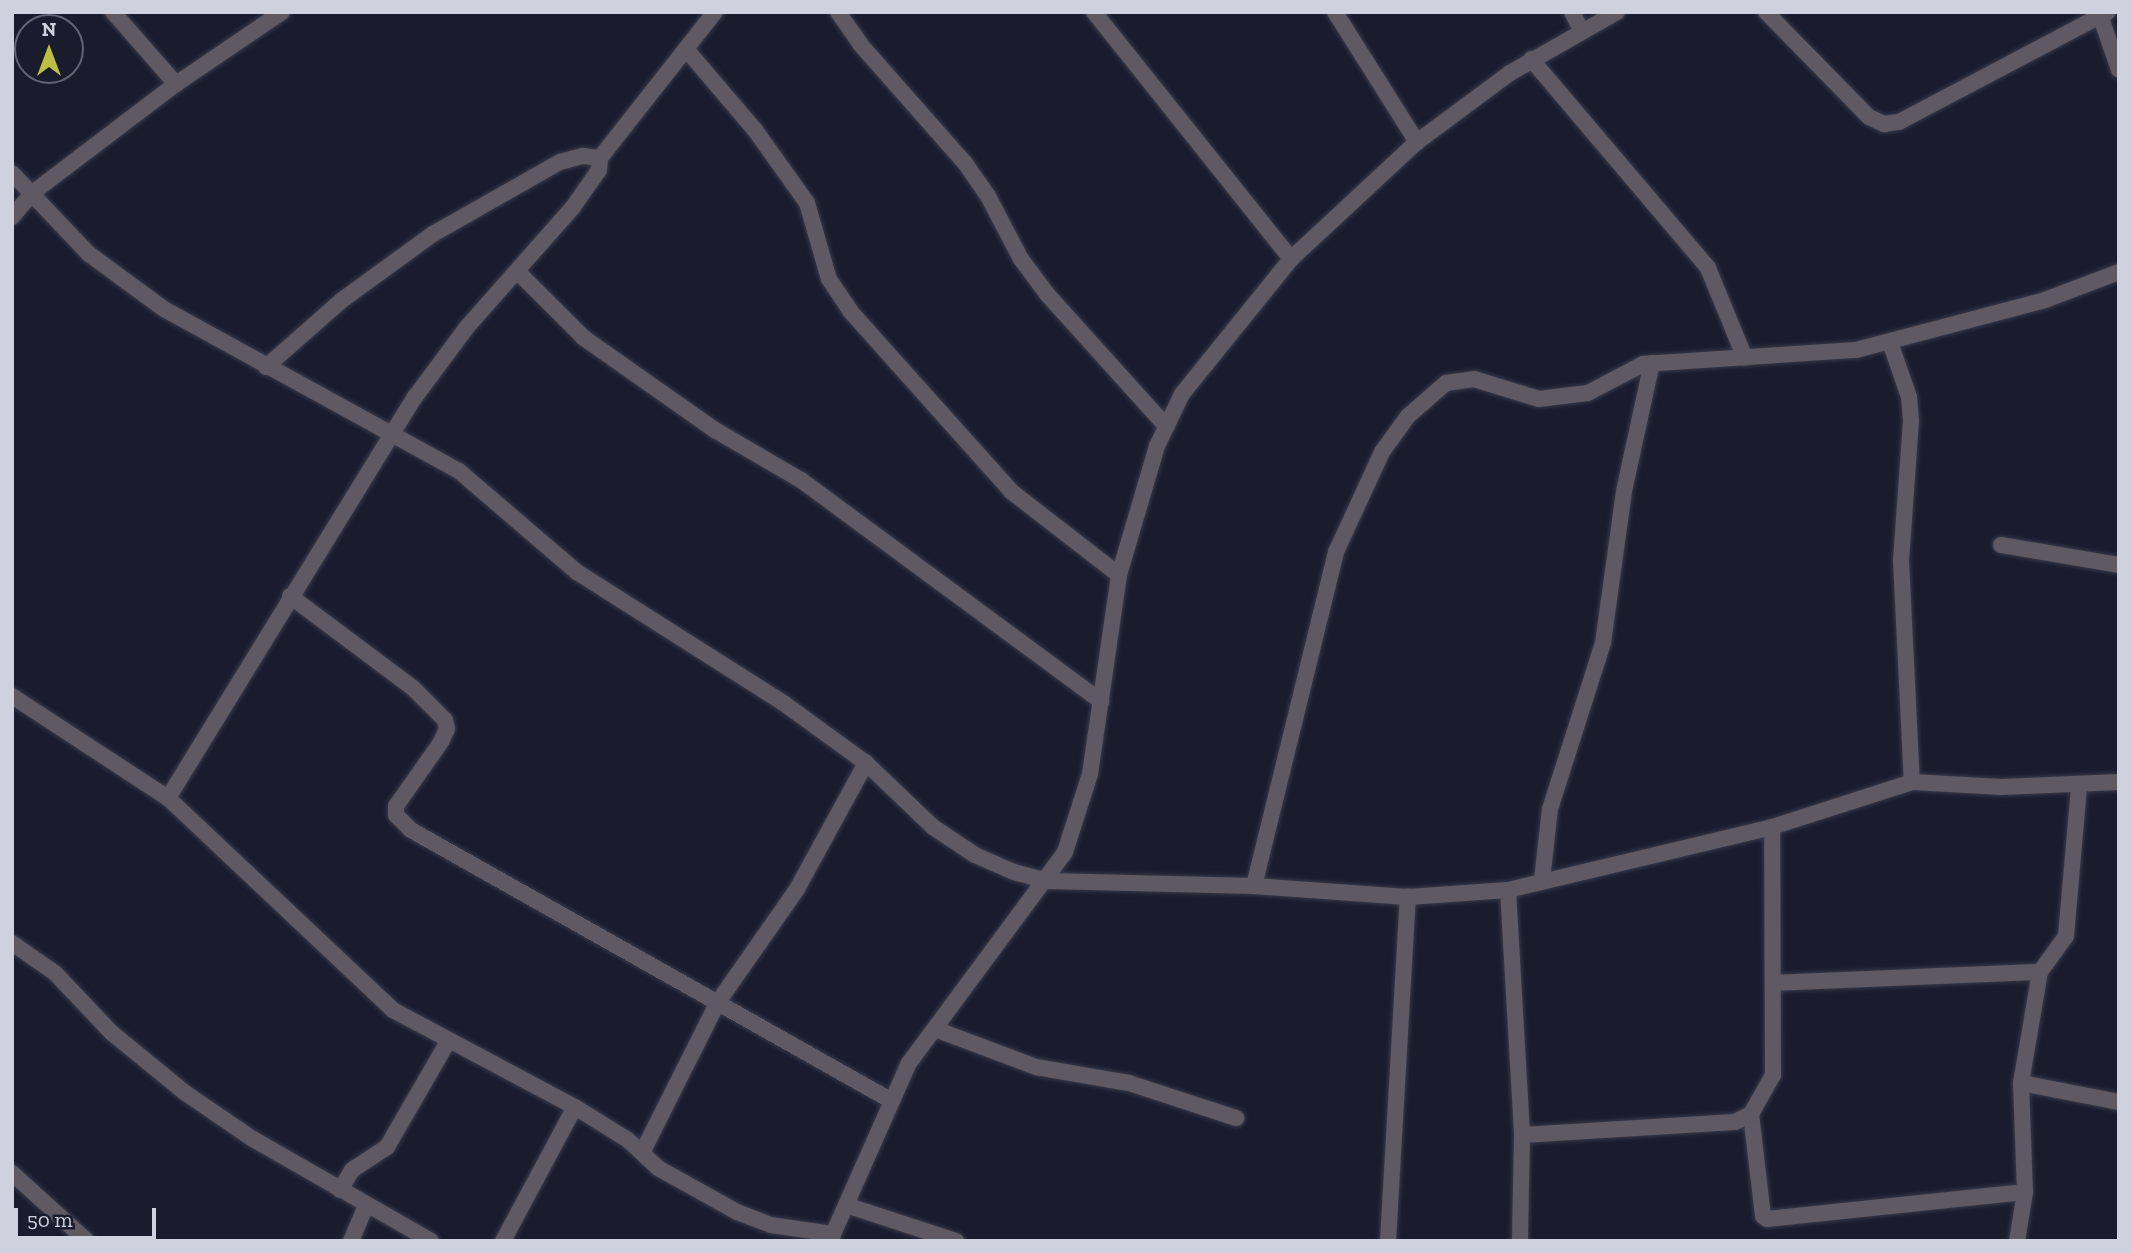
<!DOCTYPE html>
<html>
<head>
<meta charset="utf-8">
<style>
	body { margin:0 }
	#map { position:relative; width:2131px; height:1253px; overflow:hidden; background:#1a1c2e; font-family:"Zilla Slab",serif }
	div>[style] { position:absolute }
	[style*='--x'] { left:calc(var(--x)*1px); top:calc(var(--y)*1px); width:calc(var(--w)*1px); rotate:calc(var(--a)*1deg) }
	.roads { filter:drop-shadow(0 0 2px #37394a) drop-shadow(0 0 2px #37394a) }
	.minor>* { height:16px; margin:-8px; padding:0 8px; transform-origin:8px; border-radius:8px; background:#5e5962 }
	span { translate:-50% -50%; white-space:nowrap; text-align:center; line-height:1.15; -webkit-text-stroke:5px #1a1c2e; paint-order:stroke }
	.frame { position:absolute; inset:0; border:14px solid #cfd1de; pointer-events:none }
	.north { position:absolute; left:14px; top:14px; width:70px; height:70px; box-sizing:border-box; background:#1a1c2e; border:2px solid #626474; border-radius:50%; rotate:0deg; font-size:19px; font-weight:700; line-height:28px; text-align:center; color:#cfd1de }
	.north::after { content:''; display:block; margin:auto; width:24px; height:32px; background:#bdbf43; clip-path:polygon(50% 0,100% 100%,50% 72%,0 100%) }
	.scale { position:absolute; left:14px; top:1208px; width:142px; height:32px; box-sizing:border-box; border:4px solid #cfd1de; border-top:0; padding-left:9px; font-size:21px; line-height:24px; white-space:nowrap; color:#cfd1de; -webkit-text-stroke:5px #1a1c2e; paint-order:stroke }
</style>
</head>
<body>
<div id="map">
	<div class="roads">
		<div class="minor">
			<i style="--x:113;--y:12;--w:96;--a:48.8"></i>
			<i style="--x:838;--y:12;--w:39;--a:55"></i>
			<i style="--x:860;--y:44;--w:159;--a:48.6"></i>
			<i style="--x:965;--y:163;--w:40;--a:55.1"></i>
			<i style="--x:988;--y:196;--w:71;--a:62.4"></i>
			<i style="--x:1021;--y:259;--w:44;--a:53.4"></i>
			<i style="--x:1047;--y:294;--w:178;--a:48"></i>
			<i style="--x:1094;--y:12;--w:316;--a:51.4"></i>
			<i style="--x:1335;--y:12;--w:154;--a:57.8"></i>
			<i style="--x:1572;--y:12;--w:20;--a:63"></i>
			<i style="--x:1766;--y:12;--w:147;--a:45.6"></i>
			<i style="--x:1869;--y:117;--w:17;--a:25"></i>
			<i style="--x:1884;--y:124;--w:15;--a:-8"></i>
			<i style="--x:1899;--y:122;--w:236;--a:-27.8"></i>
			<i style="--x:2100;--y:15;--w:58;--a:70.9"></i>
			<i style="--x:686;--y:49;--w:106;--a:49.6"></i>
			<i style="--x:755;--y:130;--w:90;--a:54.5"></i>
			<i style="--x:807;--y:203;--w:79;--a:73.9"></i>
			<i style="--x:829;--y:279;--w:40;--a:56"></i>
			<i style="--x:851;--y:312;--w:241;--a:48.2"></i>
			<i style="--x:1012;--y:492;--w:135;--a:37.8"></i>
			<i style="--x:1531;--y:59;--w:274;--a:49.7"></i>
			<i style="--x:1708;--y:268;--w:97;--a:67.7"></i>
			<i style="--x:12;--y:173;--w:112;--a:46.5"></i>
			<i style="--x:89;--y:254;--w:93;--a:36.3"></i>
			<i style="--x:164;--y:309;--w:337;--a:28.8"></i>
			<i style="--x:459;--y:471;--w:155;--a:40.6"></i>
			<i style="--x:577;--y:572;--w:243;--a:32.4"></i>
			<i style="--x:782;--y:702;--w:104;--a:36"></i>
			<i style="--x:866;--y:763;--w:93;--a:43.7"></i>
			<i style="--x:933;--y:827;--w:50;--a:33.7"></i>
			<i style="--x:975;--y:855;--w:43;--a:23.6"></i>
			<i style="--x:1014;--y:872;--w:35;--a:15"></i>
			<i style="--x:1048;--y:881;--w:206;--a:1.4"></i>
			<i style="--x:1254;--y:886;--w:154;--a:4.1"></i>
			<i style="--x:1408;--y:897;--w:100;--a:-4"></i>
			<i style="--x:1508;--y:890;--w:271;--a:-13.4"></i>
			<i style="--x:1772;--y:827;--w:147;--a:-17.8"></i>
			<i style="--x:1912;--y:782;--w:90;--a:3.2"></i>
			<i style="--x:2002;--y:787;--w:117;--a:-2.4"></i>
			<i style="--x:12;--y:217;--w:30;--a:-50"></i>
			<i style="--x:31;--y:194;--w:182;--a:-37.2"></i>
			<i style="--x:176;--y:84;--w:128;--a:-34.2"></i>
			<i style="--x:518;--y:272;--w:93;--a:45"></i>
			<i style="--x:584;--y:338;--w:160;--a:35.1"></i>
			<i style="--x:715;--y:430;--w:99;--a:30.2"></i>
			<i style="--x:801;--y:480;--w:373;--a:36.4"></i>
			<i style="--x:1890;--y:342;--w:58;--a:70.9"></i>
			<i style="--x:1909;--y:397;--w:24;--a:85"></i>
			<i style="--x:1911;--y:421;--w:139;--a:94.1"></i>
			<i style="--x:1901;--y:560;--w:222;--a:87.2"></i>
			<i style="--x:266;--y:367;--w:101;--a:-41.4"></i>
			<i style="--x:342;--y:300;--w:112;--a:-36"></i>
			<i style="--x:433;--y:234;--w:146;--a:-29.6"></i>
			<i style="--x:560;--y:162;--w:24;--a:-15"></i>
			<i style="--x:583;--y:156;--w:17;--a:7"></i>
			<i style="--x:2001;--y:545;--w:120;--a:9.6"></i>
			<i style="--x:290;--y:596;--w:154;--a:36.8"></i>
			<i style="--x:413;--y:688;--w:45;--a:45"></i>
			<i style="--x:445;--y:720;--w:9;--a:77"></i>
			<i style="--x:447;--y:729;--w:14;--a:115"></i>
			<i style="--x:441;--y:742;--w:78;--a:125.1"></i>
			<i style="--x:396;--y:806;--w:9;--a:90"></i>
			<i style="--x:396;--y:815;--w:21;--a:45"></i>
			<i style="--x:411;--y:830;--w:552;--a:29.4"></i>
			<i style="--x:12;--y:696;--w:186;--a:33.2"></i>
			<i style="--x:168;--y:798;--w:309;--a:43.3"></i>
			<i style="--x:393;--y:1010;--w:206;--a:28.1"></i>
			<i style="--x:575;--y:1107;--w:62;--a:31.9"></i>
			<i style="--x:628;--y:1140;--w:41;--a:43"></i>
			<i style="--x:658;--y:1168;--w:90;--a:29.1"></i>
			<i style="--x:737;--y:1212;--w:36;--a:21"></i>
			<i style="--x:771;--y:1225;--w:63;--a:8.3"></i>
			<i style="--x:168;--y:798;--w:471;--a:-58.4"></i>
			<i style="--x:415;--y:397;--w:87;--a:-53.4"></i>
			<i style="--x:467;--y:327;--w:160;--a:-48.5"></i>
			<i style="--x:573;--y:207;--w:45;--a:-54.9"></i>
			<i style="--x:599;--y:170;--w:12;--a:-85"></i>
			<i style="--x:600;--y:158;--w:186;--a:-51.8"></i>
			<i style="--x:1542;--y:880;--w:71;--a:-83.6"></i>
			<i style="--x:1550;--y:809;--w:174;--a:-72.3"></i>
			<i style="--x:1603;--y:643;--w:153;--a:-82.1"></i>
			<i style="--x:1624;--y:491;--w:131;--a:-77.7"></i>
			<i style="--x:1254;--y:886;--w:344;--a:-76.2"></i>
			<i style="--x:1336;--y:552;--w:110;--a:-65.3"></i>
			<i style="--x:1382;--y:452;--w:44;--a:-54.2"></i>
			<i style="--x:1408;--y:416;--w:50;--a:-41"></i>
			<i style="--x:1446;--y:383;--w:28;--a:-8"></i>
			<i style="--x:1474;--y:379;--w:68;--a:17.1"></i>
			<i style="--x:1539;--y:399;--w:49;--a:-7"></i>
			<i style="--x:1588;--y:393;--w:62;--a:-27.8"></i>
			<i style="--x:1643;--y:364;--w:213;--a:-3.8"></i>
			<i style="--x:1856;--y:350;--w:196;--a:-14.8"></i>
			<i style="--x:2045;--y:300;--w:79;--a:-20.7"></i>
			<i style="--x:1508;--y:890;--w:245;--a:86.7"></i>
			<i style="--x:1522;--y:1135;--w:106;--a:91.1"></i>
			<i style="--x:12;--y:943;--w:52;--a:34.9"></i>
			<i style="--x:55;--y:973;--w:83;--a:46.5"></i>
			<i style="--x:112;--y:1033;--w:93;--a:39.3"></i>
			<i style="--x:184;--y:1092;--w:83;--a:34.3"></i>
			<i style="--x:253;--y:1139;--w:205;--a:29.8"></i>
			<i style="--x:1773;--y:983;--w:267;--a:-2.4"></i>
			<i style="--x:935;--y:1029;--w:108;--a:20.6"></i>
			<i style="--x:1036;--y:1067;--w:94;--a:9.8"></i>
			<i style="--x:1129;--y:1083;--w:113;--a:18.1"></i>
			<i style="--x:2021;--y:1083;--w:100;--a:11"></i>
			<i style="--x:1751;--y:1114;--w:103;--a:83.3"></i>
			<i style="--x:1763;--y:1216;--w:5;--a:37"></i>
			<i style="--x:1767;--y:1219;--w:259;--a:-6"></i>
			<i style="--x:1522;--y:1135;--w:213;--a:-3.5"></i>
			<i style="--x:1735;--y:1122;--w:18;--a:-27"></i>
			<i style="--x:1751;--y:1114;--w:45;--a:-60.6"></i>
			<i style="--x:1773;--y:1075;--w:248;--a:-90.2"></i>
			<i style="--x:643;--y:1151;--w:167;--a:-63.3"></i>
			<i style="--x:718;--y:1002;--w:138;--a:-55"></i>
			<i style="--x:797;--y:889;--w:144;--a:-61.3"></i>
			<i style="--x:12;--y:1173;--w:101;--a:42.2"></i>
			<i style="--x:340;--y:1190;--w:23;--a:-59"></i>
			<i style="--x:352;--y:1170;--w:42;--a:-33.3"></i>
			<i style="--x:387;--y:1147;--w:120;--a:-60"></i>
			<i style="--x:846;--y:1205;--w:116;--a:18.1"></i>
			<i style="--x:351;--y:1241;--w:39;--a:-67"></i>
			<i style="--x:503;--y:1241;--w:152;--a:-61.8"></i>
			<i style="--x:830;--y:1241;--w:195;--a:-66.1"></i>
			<i style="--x:909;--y:1063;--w:262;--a:-53.5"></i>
			<i style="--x:1065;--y:852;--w:82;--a:-72.2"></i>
			<i style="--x:1090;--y:774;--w:201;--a:-81.7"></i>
			<i style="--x:1119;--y:575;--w:134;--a:-73.6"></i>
			<i style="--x:1157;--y:446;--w:58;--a:-64.3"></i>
			<i style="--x:1182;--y:394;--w:174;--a:-51.1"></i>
			<i style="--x:1291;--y:259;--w:172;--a:-42.9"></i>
			<i style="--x:1417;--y:142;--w:116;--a:-36.6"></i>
			<i style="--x:1510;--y:73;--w:123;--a:-29.7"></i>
			<i style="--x:1388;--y:1241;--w:345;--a:-86.7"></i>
			<i style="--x:2017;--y:1241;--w:50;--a:-80.7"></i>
			<i style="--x:2025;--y:1192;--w:109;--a:-92.1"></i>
			<i style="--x:2021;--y:1083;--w:113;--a:-80.3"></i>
			<i style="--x:2040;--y:972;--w:44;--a:-54.2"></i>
			<i style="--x:2066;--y:936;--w:150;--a:-85"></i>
		</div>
	</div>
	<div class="frame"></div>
	<div class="north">N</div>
	<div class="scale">50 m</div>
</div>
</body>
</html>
